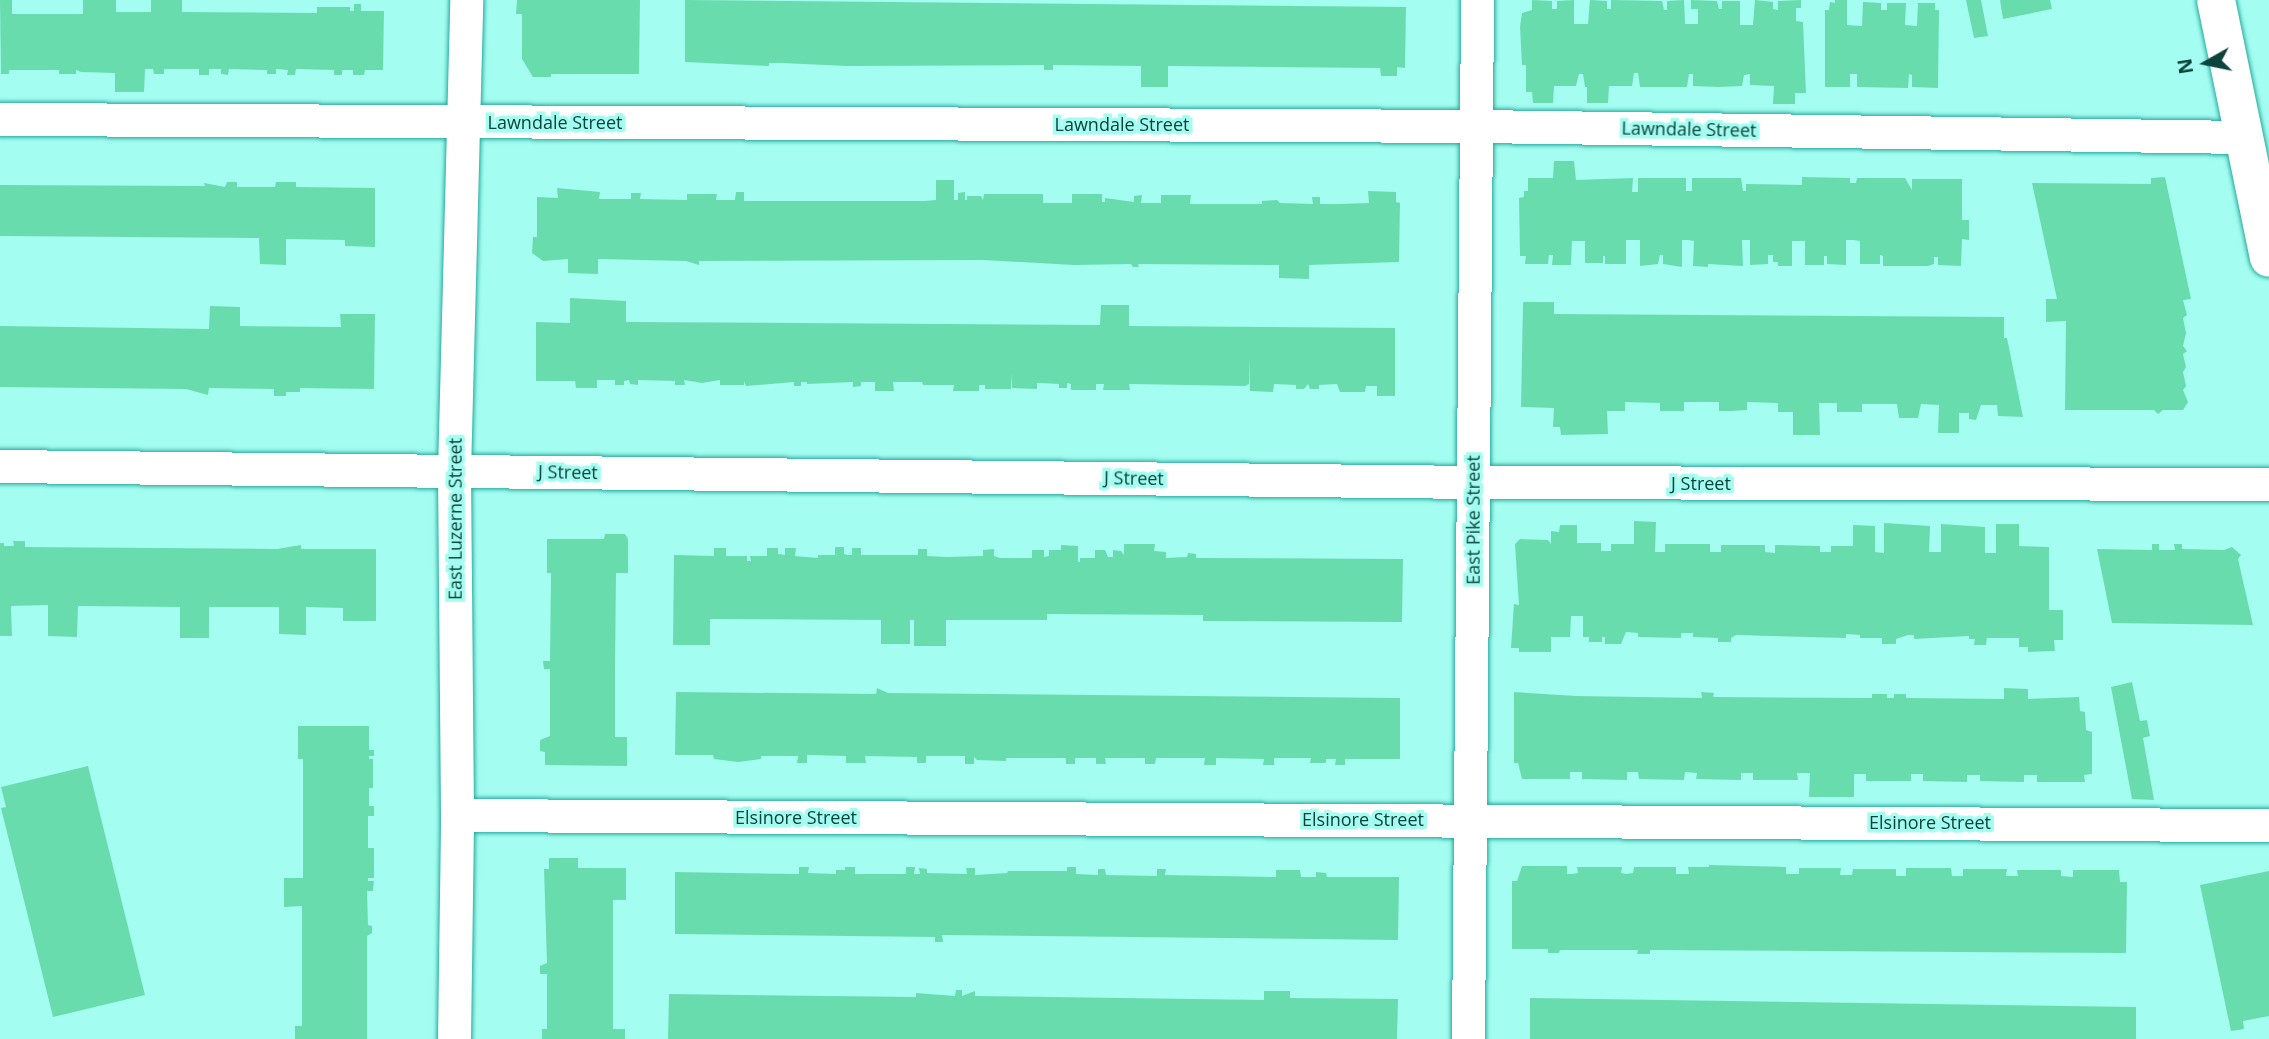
<!DOCTYPE html>
<html>
<head>
<meta charset="utf-8">
<style>
	body { margin:0 }
	#map { position:relative; width:2269px; height:1039px; overflow:hidden; background:#a4fdf1; font-family:"Open Sans",sans-serif }
	div>[style] { position:absolute }
	[style*='--x'] { left:calc(var(--x)*1px); top:calc(var(--y)*1px); width:calc(var(--w)*1px); rotate:calc(var(--a)*1deg) }
	.building>* { inset:0; background:#68dcad }
	.roads { filter:drop-shadow(0 0 2px #26aa9d) drop-shadow(0 0 2px #26aa9d) }
	.street>* { height:33px; margin:-16.5px; padding:0 16.5px; transform-origin:16.5px; border-radius:16.5px; background:#fff }
	.secondary>* { height:38px; margin:-19px; padding:0 19px; transform-origin:19px; border-radius:19px; background:#fff }
	span { translate:-50% -50%; white-space:nowrap; text-align:center; line-height:1.15; -webkit-text-stroke:7px #a4fdf1; paint-order:stroke }
	.street-label { font-size:18px; color:#0d433d }
	.north { position:absolute; left:2171px; top:28px; width:70px; height:70px; -webkit-text-stroke:5px #a4fdf1; paint-order:stroke; rotate:261deg; font-size:19px; font-weight:700; line-height:28px; text-align:center; color:#0d433d }
	.north::after { content:''; display:block; margin:auto; width:24px; height:32px; background:#0d433d; clip-path:polygon(50% 0,100% 100%,50% 72%,0 100%) }
</style>
</head>
<body>
<div id="map">
	<div class="building">
		<i style="clip-path:polygon(0 0,12px 0,12px 14px,83px 14px,83px 0,116px 0,116px 12px,151px 12px,151px 0,182px 0,182px 12px,317px 13px,317px 7px,350px 7px,350px 11px,354px 11px,354px 4px,361px 4px,361px 11px,384px 11px,383px 70px,365px 70px,364px 75px,353px 75px,353px 70px,342px 70px,342px 75px,334px 75px,334px 70px,296px 69px,295px 75px,287px 75px,288px 70px,276px 69px,276px 74px,267px 74px,267px 70px,229px 69px,228px 75px,221px 74px,221px 69px,209px 69px,209px 75px,199px 75px,199px 69px,164px 69px,164px 74px,154px 74px,153px 69px,145px 69px,144px 92px,115px 92px,115px 73px,81px 72px,76px 70px,76px 74px,59px 74px,59px 70px,9px 70px,9px 74px,1px 74px)"></i>
		<i style="clip-path:polygon(517px 0,640px 0,639px 74px,551px 74px,551px 77px,533px 77px,522px 59px,522px 14px,516px 14px)"></i>
		<i style="clip-path:polygon(685px 0,1406px 7px,1405px 68px,1397px 67px,1397px 76px,1381px 76px,1380px 68px,1168px 66px,1168px 87px,1141px 87px,1141px 66px,1053px 65px,1053px 70px,1044px 70px,1044px 65px,847px 66px,782px 63px,769px 63px,769px 66px,685px 62px)"></i>
		<i style="clip-path:polygon(1532px 0,1552px 1px,1552px 9px,1557px 9px,1557px 1px,1574px 0,1574px 24px,1588px 24px,1590px 0,1607px 1px,1607px 9px,1611px 9px,1611px 0,1662px 1px,1664px 10px,1667px 10px,1667px 1px,1684px 0,1685px 24px,1698px 24px,1698px 9px,1691px 9px,1691px 0,1717px 1px,1719px 9px,1722px 9px,1722px 1px,1740px 1px,1740px 25px,1753px 25px,1755px 0,1773px 2px,1773px 9px,1778px 10px,1778px 1px,1801px 0,1801px 8px,1796px 8px,1796px 21px,1803px 22px,1806px 93px,1795px 93px,1795px 104px,1773px 104px,1774px 86px,1750px 85px,1750px 74px,1744px 75px,1742px 86px,1718px 87px,1693px 86px,1693px 74px,1689px 74px,1687px 87px,1640px 87px,1638px 73px,1634px 73px,1632px 86px,1609px 86px,1608px 103px,1587px 103px,1587px 87px,1585px 87px,1583px 74px,1579px 74px,1576px 86px,1554px 86px,1553px 103px,1533px 103px,1532px 92px,1526px 92px,1526px 65px,1522px 65px,1520px 27px,1522px 13px,1532px 10px)"></i>
		<i style="clip-path:polygon(1835px 0,1847px 0,1847px 25px,1862px 26px,1863px 2px,1881px 3px,1881px 10px,1887px 10px,1887px 3px,1906px 3px,1905px 25px,1917px 26px,1918px 3px,1935px 3px,1935px 10px,1939px 10px,1938px 88px,1912px 87px,1912px 75px,1909px 74px,1908px 88px,1857px 87px,1857px 74px,1850px 74px,1850px 87px,1825px 87px,1825px 10px,1829px 10px,1830px 2px,1835px 3px)"></i>
		<i style="clip-path:polygon(1966px 0,1981px 0,1988px 36px,1974px 38px)"></i>
		<i style="clip-path:polygon(2000px 0,2050px 0,2052px 9px,2003px 19px)"></i>
		<i style="clip-path:polygon(1554px 161px,1574px 161px,1576px 180px,1633px 178px,1632px 192px,1638px 192px,1638px 178px,1686px 178px,1686px 191px,1692px 191px,1692px 178px,1741px 178px,1743px 191px,1746px 191px,1746px 184px,1802px 185px,1802px 177px,1850px 178px,1850px 183px,1856px 183px,1857px 178px,1905px 178px,1912px 190px,1912px 179px,1962px 179px,1962px 220px,1969px 220px,1969px 240px,1962px 239px,1961px 266px,1938px 265px,1938px 257px,1934px 257px,1934px 264px,1928px 266px,1883px 266px,1883px 256px,1880px 255px,1880px 264px,1860px 264px,1860px 241px,1853px 240px,1846px 240px,1846px 265px,1827px 264px,1827px 256px,1824px 256px,1824px 265px,1805px 265px,1805px 241px,1792px 241px,1792px 266px,1778px 266px,1778px 262px,1773px 262px,1773px 255px,1768px 255px,1768px 264px,1750px 265px,1750px 240px,1742px 240px,1743px 266px,1708px 264px,1708px 267px,1693px 266px,1694px 241px,1688px 240px,1682px 240px,1682px 267px,1663px 264px,1663px 255px,1660px 255px,1658px 264px,1640px 266px,1640px 240px,1626px 240px,1626px 264px,1605px 264px,1605px 256px,1603px 256px,1603px 263px,1585px 263px,1585px 241px,1572px 241px,1571px 265px,1552px 265px,1553px 255px,1549px 255px,1548px 264px,1525px 264px,1526px 256px,1520px 256px,1519px 198px,1524px 197px,1524px 191px,1528px 191px,1528px 178px,1553px 178px)"></i>
		<i style="clip-path:polygon(2165px 177px,2191px 299px,2183px 300px,2187px 315px,2183px 318px,2186px 333px,2183px 346px,2187px 351px,2183px 354px,2186px 367px,2183px 372px,2186px 386px,2183px 390px,2188px 402px,2183px 410px,2163px 410px,2158px 414px,2154px 410px,2065px 410px,2066px 321px,2046px 322px,2046px 299px,2057px 299px,2032px 183px,2151px 184px,2151px 178px)"></i>
		<i style="clip-path:polygon(936px 180px,954px 180px,954px 200px,958px 200px,958px 193px,965px 192px,965px 200px,967px 200px,967px 196px,981px 196px,983px 200px,984px 194px,1043px 194px,1043px 203px,1072px 203px,1072px 194px,1102px 194px,1102px 202px,1105px 202px,1105px 198px,1134px 202px,1134px 196px,1142px 195px,1141px 203px,1161px 203px,1161px 195px,1191px 195px,1190px 204px,1262px 204px,1262px 201px,1277px 200px,1280px 203px,1313px 204px,1312px 197px,1320px 197px,1320px 204px,1340px 204px,1369px 203px,1368px 191px,1396px 192px,1396px 202px,1400px 203px,1399px 262px,1309px 265px,1309px 279px,1279px 278px,1279px 265px,1138px 264px,1139px 267px,1133px 267px,1131px 264px,1074px 265px,983px 260px,699px 261px,699px 265px,686px 261px,598px 259px,598px 274px,568px 273px,568px 259px,543px 261px,532px 253px,533px 237px,537px 237px,537px 197px,558px 198px,557px 188px,600px 192px,599px 199px,631px 199px,631px 193px,641px 193px,640px 199px,687px 200px,687px 194px,717px 194px,716px 200px,735px 200px,736px 192px,744px 192px,744px 201px,925px 201px,936px 200px)"></i>
		<i style="clip-path:polygon(227px 182px,237px 182px,237px 187px,275px 187px,276px 182px,296px 182px,296px 187px,375px 188px,375px 247px,345px 246px,345px 240px,286px 239px,286px 265px,260px 264px,259px 238px,0 236px,0 185px,205px 186px,204px 183px,225px 187px)"></i>
		<i style="clip-path:polygon(570px 298px,626px 301px,626px 322px,1100px 325px,1101px 305px,1129px 305px,1129px 326px,1395px 328px,1395px 396px,1377px 396px,1377px 386px,1366px 386px,1365px 392px,1340px 392px,1337px 384px,1319px 385px,1319px 389px,1310px 389px,1308px 384px,1304px 389px,1296px 389px,1296px 385px,1274px 384px,1273px 392px,1250px 391px,1249px 357px,1249px 384px,1245px 386px,1129px 384px,1130px 390px,1103px 390px,1104px 384px,1096px 384px,1096px 390px,1071px 390px,1071px 384px,1067px 383px,1067px 388px,1059px 388px,1059px 384px,1041px 383px,1037px 383px,1037px 389px,1012px 388px,1011px 373px,1011px 389px,985px 389px,985px 385px,979px 385px,979px 391px,953px 391px,954px 385px,923px 385px,922px 382px,893px 382px,894px 391px,875px 391px,875px 382px,861px 382px,861px 386px,853px 387px,853px 382px,807px 384px,807px 382px,801px 382px,801px 386px,794px 386px,794px 382px,746px 386px,744px 381px,744px 385px,720px 385px,720px 380px,702px 383px,684px 380px,685px 385px,675px 385px,675px 381px,638px 380px,638px 385px,630px 384px,629px 380px,624px 381px,624px 385px,615px 385px,615px 380px,597px 380px,597px 388px,576px 388px,575px 381px,536px 381px,536px 322px,570px 323px)"></i>
		<i style="clip-path:polygon(1523px 302px,1554px 302px,1554px 314px,2004px 317px,2004px 338px,2007px 338px,2023px 417px,1998px 416px,1997px 405px,1981px 405px,1976px 420px,1969px 419px,1969px 413px,1959px 413px,1959px 433px,1938px 433px,1939px 405px,1921px 404px,1918px 418px,1899px 418px,1897px 404px,1862px 404px,1862px 412px,1837px 412px,1837px 403px,1819px 403px,1820px 435px,1793px 435px,1793px 412px,1778px 412px,1778px 403px,1747px 402px,1747px 410px,1731px 411px,1719px 411px,1719px 402px,1684px 402px,1684px 411px,1660px 411px,1660px 403px,1625px 402px,1625px 411px,1607px 411px,1608px 434px,1561px 435px,1560px 427px,1553px 427px,1554px 408px,1521px 407px)"></i>
		<i style="clip-path:polygon(210px 306px,240px 307px,240px 326px,341px 327px,340px 314px,375px 314px,374px 389px,300px 388px,300px 392px,286px 392px,286px 396px,274px 396px,274px 389px,209px 388px,208px 395px,186px 389px,0 387px,0 326px,209px 329px)"></i>
		<i style="clip-path:polygon(1634px 521px,1656px 522px,1655px 552px,1665px 552px,1665px 544px,1710px 544px,1710px 552px,1721px 552px,1721px 545px,1765px 545px,1765px 552px,1775px 553px,1775px 545px,1820px 546px,1820px 552px,1831px 552px,1831px 546px,1853px 546px,1853px 525px,1875px 526px,1875px 552px,1884px 553px,1884px 523px,1930px 526px,1929px 552px,1941px 552px,1941px 524px,1985px 527px,1985px 553px,1996px 553px,1996px 524px,2019px 524px,2019px 546px,2049px 547px,2049px 610px,2063px 610px,2063px 640px,2054px 640px,2055px 651px,2028px 652px,2028px 647px,2019px 647px,2019px 638px,1987px 638px,1986px 645px,1974px 645px,1975px 639px,1969px 639px,1969px 636px,1914px 639px,1914px 635px,1908px 635px,1896px 639px,1896px 644px,1882px 644px,1882px 638px,1860px 638px,1860px 635px,1846px 634px,1846px 638px,1736px 635px,1731px 638px,1731px 642px,1718px 642px,1718px 638px,1693px 637px,1693px 633px,1681px 633px,1681px 638px,1638px 637px,1638px 633px,1626px 632px,1621px 644px,1605px 644px,1605px 637px,1602px 637px,1602px 642px,1589px 642px,1589px 637px,1583px 637px,1583px 616px,1571px 616px,1570px 637px,1551px 637px,1551px 652px,1519px 652px,1519px 648px,1511px 648px,1514px 604px,1519px 605px,1515px 544px,1520px 539px,1548px 540px,1551px 544px,1551px 531px,1559px 532px,1560px 525px,1577px 525px,1577px 543px,1601px 543px,1601px 551px,1611px 551px,1611px 544px,1634px 544px)"></i>
		<i style="clip-path:polygon(605px 534px,625px 534px,628px 539px,628px 573px,616px 573px,615px 671px,615px 737px,627px 737px,627px 766px,545px 765px,545px 752px,540px 751px,540px 740px,550px 736px,550px 669px,544px 669px,543px 661px,550px 661px,551px 573px,547px 573px,547px 539px,604px 539px)"></i>
		<i style="clip-path:polygon(13px 541px,25px 541px,25px 547px,277px 549px,301px 545px,301px 549px,376px 549px,376px 621px,343px 621px,343px 608px,306px 607px,306px 635px,279px 634px,279px 607px,209px 607px,209px 638px,180px 638px,180px 607px,78px 606px,77px 637px,48px 636px,48px 605px,11px 606px,12px 636px,0 636px,0 543px,4px 543px,4px 546px,14px 546px)"></i>
		<i style="clip-path:polygon(1124px 544px,1155px 544px,1154px 551px,1166px 552px,1166px 558px,1187px 557px,1188px 553px,1196px 554px,1196px 558px,1403px 559px,1402px 622px,1203px 621px,1203px 615px,1047px 614px,1047px 620px,946px 620px,946px 646px,914px 646px,914px 620px,910px 620px,910px 644px,881px 644px,881px 620px,710px 619px,710px 645px,673px 645px,674px 555px,714px 556px,714px 548px,726px 548px,726px 556px,747px 556px,747px 561px,751px 561px,750px 556px,767px 556px,767px 548px,778px 548px,778px 554px,785px 555px,785px 548px,796px 548px,795px 556px,818px 558px,818px 555px,835px 555px,835px 547px,844px 547px,844px 554px,848px 555px,852px 555px,852px 548px,861px 548px,861px 555px,918px 555px,918px 549px,927px 549px,927px 556px,947px 557px,983px 556px,983px 550px,994px 549px,994px 556px,1000px 558px,1032px 558px,1032px 550px,1044px 550px,1044px 557px,1049px 556px,1049px 550px,1061px 550px,1061px 545px,1078px 546px,1078px 562px,1080px 562px,1080px 558px,1095px 558px,1095px 550px,1105px 550px,1108px 557px,1113px 557px,1113px 550px,1121px 551px,1124px 555px)"></i>
		<i style="clip-path:polygon(2152px 544px,2159px 544px,2159px 550px,2175px 550px,2174px 544px,2182px 544px,2182px 549px,2224px 550px,2232px 547px,2241px 555px,2238px 559px,2253px 625px,2112px 623px,2097px 549px,2152px 550px)"></i>
		<i style="clip-path:polygon(2132px 682px,2140px 721px,2147px 720px,2150px 736px,2143px 738px,2154px 800px,2132px 799px,2111px 687px)"></i>
		<i style="clip-path:polygon(877px 688px,888px 693px,1400px 698px,1400px 759px,1345px 759px,1345px 765px,1335px 765px,1336px 759px,1326px 759px,1326px 763px,1310px 763px,1311px 758px,1274px 758px,1274px 765px,1263px 765px,1264px 759px,1216px 758px,1216px 765px,1204px 765px,1205px 758px,1156px 758px,1155px 764px,1145px 764px,1145px 758px,1105px 758px,1106px 764px,1096px 764px,1096px 758px,1075px 758px,1075px 764px,1066px 764px,1066px 758px,1006px 758px,1006px 761px,977px 760px,974px 757px,974px 764px,965px 764px,965px 756px,926px 756px,926px 763px,917px 763px,917px 757px,865px 756px,866px 763px,846px 763px,846px 756px,807px 755px,807px 763px,797px 763px,798px 756px,761px 756px,761px 759px,738px 762px,714px 759px,713px 755px,675px 755px,676px 692px,876px 694px)"></i>
		<i style="clip-path:polygon(2004px 688px,2028px 689px,2028px 699px,2079px 697px,2080px 711px,2085px 712px,2086px 730px,2092px 732px,2092px 774px,2084px 775px,2085px 782px,2037px 782px,2037px 775px,2024px 775px,2024px 782px,1980px 781px,1980px 775px,1967px 775px,1967px 782px,1923px 781px,1923px 774px,1911px 774px,1911px 781px,1866px 781px,1866px 774px,1854px 774px,1854px 797px,1809px 797px,1810px 773px,1797px 773px,1798px 780px,1753px 780px,1753px 773px,1741px 773px,1741px 780px,1696px 779px,1697px 773px,1685px 772px,1684px 780px,1639px 779px,1638px 772px,1627px 772px,1627px 780px,1582px 779px,1582px 772px,1570px 772px,1570px 779px,1522px 779px,1518px 763px,1514px 763px,1514px 692px,1576px 696px,1702px 698px,1701px 692px,1714px 693px,1713px 697px,1872px 698px,1872px 694px,1887px 694px,1887px 698px,1894px 698px,1894px 694px,1906px 694px,1906px 698px,2004px 699px)"></i>
		<i style="clip-path:polygon(298px 726px,369px 726px,369px 750px,374px 750px,374px 756px,369px 756px,369px 759px,373px 759px,373px 788px,369px 788px,369px 806px,374px 806px,374px 816px,368px 816px,368px 848px,374px 848px,374px 878px,368px 878px,368px 881px,374px 881px,373px 891px,367px 891px,368px 925px,372px 926px,372px 933px,367px 936px,367px 1039px,295px 1039px,295px 1026px,302px 1026px,302px 906px,284px 907px,284px 878px,303px 878px,303px 759px,298px 759px)"></i>
		<i style="clip-path:polygon(88px 766px,145px 995px,53px 1017px,1px 808px,6px 807px,1px 787px)"></i>
		<i style="clip-path:polygon(549px 858px,578px 858px,578px 868px,626px 868px,626px 900px,613px 900px,613px 1029px,625px 1029px,625px 1039px,542px 1039px,542px 1029px,547px 1029px,547px 974px,540px 974px,540px 966px,547px 963px,544px 869px,549px 869px)"></i>
		<i style="clip-path:polygon(1709px 865px,1786px 867px,1786px 874px,1799px 874px,1799px 868px,1841px 868px,1840px 875px,1852px 875px,1853px 869px,1896px 869px,1896px 876px,1906px 876px,1906px 868px,1951px 868px,1952px 876px,1963px 876px,1963px 869px,2007px 869px,2006px 876px,2018px 876px,2017px 870px,2061px 870px,2061px 876px,2073px 877px,2073px 870px,2119px 870px,2120px 882px,2127px 882px,2126px 953px,1654px 950px,1650px 950px,1650px 954px,1637px 954px,1638px 950px,1560px 950px,1559px 953px,1548px 953px,1548px 949px,1512px 949px,1512px 881px,1517px 881px,1522px 866px,1567px 866px,1567px 874px,1572px 874px,1578px 873px,1577px 867px,1622px 867px,1621px 873px,1626px 874px,1633px 873px,1634px 867px,1676px 867px,1676px 874px,1689px 874px,1688px 867px,1709px 867px)"></i>
		<i style="clip-path:polygon(799px 867px,809px 867px,808px 873px,836px 874px,836px 870px,845px 870px,845px 867px,855px 867px,855px 874px,906px 874px,906px 867px,915px 867px,914px 874px,920px 874px,919px 868px,927px 869px,927px 873px,967px 874px,966px 868px,975px 868px,975px 875px,1007px 873px,1008px 871px,1067px 871px,1067px 867px,1076px 867px,1076px 874px,1098px 875px,1098px 869px,1105px 869px,1106px 875px,1157px 876px,1157px 869px,1166px 869px,1165px 875px,1276px 877px,1276px 870px,1300px 870px,1301px 877px,1316px 877px,1316px 872px,1326px 873px,1327px 877px,1399px 877px,1398px 940px,942px 935px,943px 942px,935px 942px,935px 937px,675px 934px,675px 872px,799px 874px)"></i>
		<i style="clip-path:polygon(2269px 871px,2269px 1016px,2243px 1021px,2244px 1029px,2231px 1031px,2200px 885px)"></i>
		<i style="clip-path:polygon(956px 990px,962px 990px,962px 996px,975px 991px,975px 996px,1264px 1000px,1264px 991px,1290px 991px,1290px 998px,1398px 999px,1397px 1039px,668px 1039px,669px 994px,916px 997px,916px 993px,955px 996px)"></i>
		<i style="clip-path:polygon(1530px 998px,2136px 1007px,2136px 1039px,1530px 1039px)"></i>
	</div>
	<div class="roads">
		<div class="street">
			<i style="--x:0;--y:119;--w:1476;--a:0.27"></i>
			<i style="--x:1476;--y:126;--w:768;--a:0.82"></i>
			<i style="--x:0;--y:466;--w:1473;--a:0.62"></i>
			<i style="--x:1473;--y:482;--w:796;--a:0.14"></i>
			<i style="--x:457;--y:815;--w:1812;--a:0.32"></i>
			<i style="--x:454;--y:1039;--w:224;--a:-89.2"></i>
			<i style="--x:457;--y:815;--w:344;--a:-90.5"></i>
			<i style="--x:454;--y:471;--w:471;--a:-88.5"></i>
			<i style="--x:1468;--y:1039;--w:1039;--a:-89.5"></i>
		</div>
		<div class="secondary">
			<i style="--x:2216;--y:0;--w:263;--a:78.4"></i>
		</div>
	</div>
	<div class="street-label">
		<span style="left:555px;top:122px">Lawndale Street</span>
		<span style="left:1122px;top:124px">Lawndale Street</span>
		<span style="left:1689px;top:129px;rotate:1deg">Lawndale Street</span>
		<span style="left:568px;top:472px;rotate:1deg">J Street</span>
		<span style="left:1134px;top:478px;rotate:1deg">J Street</span>
		<span style="left:1701px;top:483px">J Street</span>
		<span style="left:455px;top:519px;rotate:-90deg">East Luzerne Street</span>
		<span style="left:1473px;top:520px;rotate:-90deg">East Pike Street</span>
		<span style="left:796px;top:817px">Elsinore Street</span>
		<span style="left:1363px;top:819px">Elsinore Street</span>
		<span style="left:1930px;top:822px">Elsinore Street</span>
	</div>
	<div class="north">N</div>
</div>
</body>
</html>
